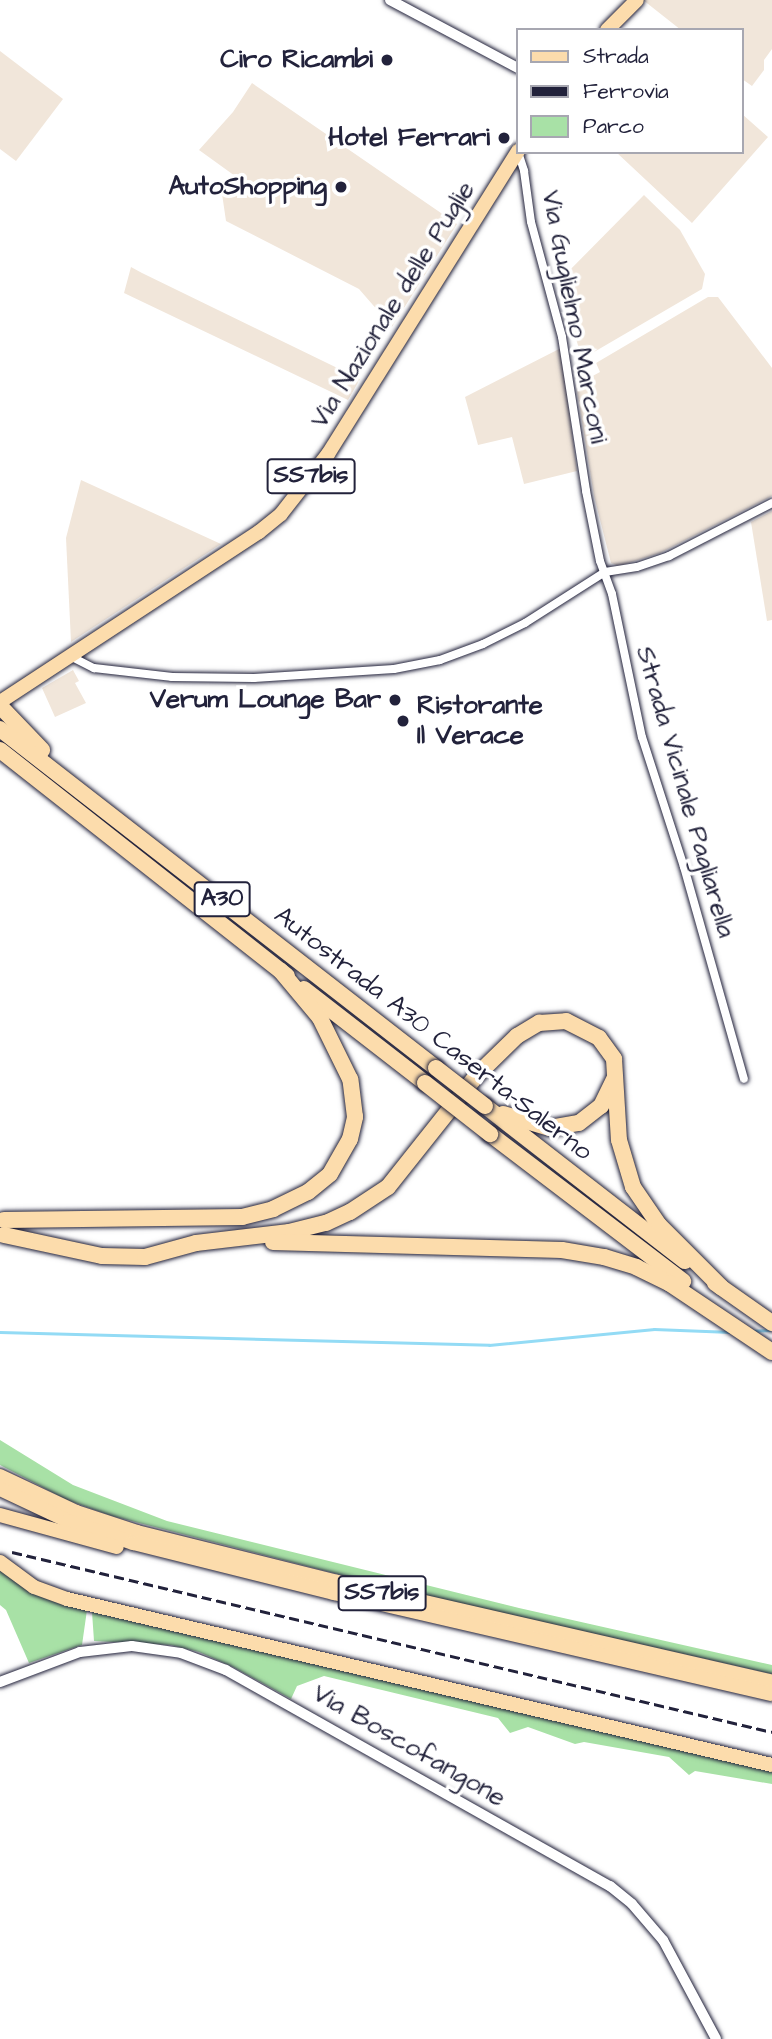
<!DOCTYPE html>
<html>
<head>
<meta charset="utf-8">
<style>
	body { margin:0 }
	#map { position:relative; width:772px; height:2039px; overflow:hidden; background:#fff; font-family:"Architects Daughter",sans-serif }
	div>[style] { position:absolute }
	[style*='--x'] { left:calc(var(--x)*1px); top:calc(var(--y)*1px); width:calc(var(--w)*1px); rotate:calc(var(--a)*1deg) }
	.built>* { inset:0; background:#f1e6da }
	.green>* { inset:0; background:#a8e1a6 }
	.stream>* { height:2.5px; margin:-1.25px; padding:0 1.25px; transform-origin:1.25px; border-radius:1.25px; background:#93dbf5 }
	.roads { filter:drop-shadow(0 0 2px #22223b) drop-shadow(0 0 2px #22223b) }
	.minor>* { height:8px; margin:-4px; padding:0 4px; transform-origin:4px; border-radius:4px; background:#fff }
	.tertiary>* { height:10px; margin:-5px; padding:0 5px; transform-origin:5px; border-radius:5px; background:#fff }
	.primary>* { height:14px; margin:-7px; padding:0 7px; transform-origin:7px; border-radius:7px; background:#fcdcac }
	.trunk>* { height:14px; margin:-7px; padding:0 7px; transform-origin:7px; border-radius:7px; background:#fcdcac }
	.motorway>* { height:16px; margin:-8px; padding:0 8px; transform-origin:8px; border-radius:8px; background:#fcdcac }
	.rail>* { height:2.5px; margin-top:-1.25px; transform-origin:0; background:repeating-linear-gradient(90deg,#22223b 0 10px,transparent 0 15px) }
	.bridges { filter:drop-shadow(0 0 2px #22223b) drop-shadow(0 0 2px #22223b) }
	.motorway-bridge>* { height:16px; margin:-8px; padding:0 8px; transform-origin:8px; border-radius:8px; background:#fcdcac }
	.dots>* { width:19px; height:19px; translate:-50% -50%; box-sizing:border-box; border:4px solid #fff; border-radius:50% }
	span { translate:-50% -50%; white-space:nowrap; text-align:center; line-height:1.15; -webkit-text-stroke:7px #fff; paint-order:stroke }
	.shield-label span { padding:2px 5px; background:#fff; border:2px solid; border-radius:5px; -webkit-text-stroke-width:0 }
	.shield-label { font-size:24px; color:#22223b; font-weight:700 }
	.poi-label { font-size:26px; color:#22223b; font-weight:700 }
	.right { translate:-100% -50%; text-align:right }
	.left { translate:0 -50%; text-align:left }
	.street-label { font-size:26px; color:#22223b }
	.legend { position:absolute; left:516px; top:28px; width:228px; height:126px; box-sizing:border-box; background:#fff; border:2px solid #a7a7b1; margin:0; padding:9px 12px; list-style:none; font-size:21px; color:#22223b }
	.legend li { display:flex; align-items:center; gap:14px; height:35px }
	.legend b { width:35px; border:2px solid #a7a7b1 }
</style>
</head>
<body>
<div id="map">
	<div class="built">
		<i style="clip-path:polygon(643px 0,772px 0,772px 49px,764px 60px,764px 70px,752px 86px,742px 79px,742px 30px,681px 30px)"></i>
		<i style="clip-path:polygon(0 51px,63px 99px,16px 161px,0 149px)"></i>
		<i style="clip-path:polygon(252px 83px,457px 224px,392px 327px,359px 289px,226px 221px,221px 187px,242px 181px,199px 150px,233px 112px)"></i>
		<i style="clip-path:polygon(742px 114px,768px 137px,692px 223px,616px 152px,742px 152px)"></i>
		<i style="clip-path:polygon(644px 195px,680px 230px,705px 274px,702px 289px,582px 359px,559px 281px)"></i>
		<i style="clip-path:polygon(131px 267px,142px 273px,360px 379px,348px 400px,124px 293px)"></i>
		<i style="clip-path:polygon(708px 297px,718px 297px,772px 368px,772px 496px,660px 553px,619px 566px,611px 563px,594px 496px,576px 385px,600px 372px,596px 363px)"></i>
		<i style="clip-path:polygon(561px 348px,577px 471px,524px 484px,512px 437px,478px 445px,465px 397px)"></i>
		<i style="clip-path:polygon(81px 480px,221px 544px,71px 642px,66px 538px)"></i>
		<i style="clip-path:polygon(772px 511px,772px 620px,767px 621px,751px 522px)"></i>
		<i style="clip-path:polygon(73px 670px,79px 681px,75px 683px,86px 703px,55px 717px,42px 688px)"></i>
	</div>
	<div class="green">
		<i style="clip-path:polygon(0 1440px,73px 1485px,167px 1521px,519px 1608px,772px 1665px,772px 1674px,396px 1589px,112px 1516px,67px 1500px,0 1465px)"></i>
		<i style="clip-path:polygon(0 1570px,87px 1610px,82px 1645px,29px 1663px,6px 1610px,0 1605px)"></i>
		<i style="clip-path:polygon(92px 1612px,772px 1771px,772px 1784px,695px 1771px,689px 1775px,669px 1757px,584px 1742px,575px 1744px,528px 1727px,510px 1733px,498px 1718px,324px 1676px,297px 1686px,291px 1699px,233px 1667px,199px 1652px,171px 1645px,94px 1641px)"></i>
	</div>
	<div class="stream">
		<i style="--x:751;--y:1331;--w:18;--a:-3"></i>
		<i style="--x:0;--y:1332;--w:489;--a:1.5"></i>
		<i style="--x:489;--y:1345;--w:166;--a:-5.5"></i>
		<i style="--x:654;--y:1329;--w:77;--a:2.2"></i>
	</div>
	<div class="roads">
		<div class="minor">
			<i style="--x:518;--y:152;--w:20;--a:72"></i>
			<i style="--x:524;--y:171;--w:51;--a:82.2"></i>
			<i style="--x:531;--y:222;--w:119;--a:74.9"></i>
			<i style="--x:562;--y:337;--w:156;--a:81.1"></i>
			<i style="--x:586;--y:491;--w:71;--a:78.7"></i>
			<i style="--x:600;--y:561;--w:35;--a:70"></i>
			<i style="--x:612;--y:594;--w:146;--a:78.2"></i>
			<i style="--x:642;--y:737;--w:137;--a:72.1"></i>
			<i style="--x:684;--y:867;--w:220;--a:74.2"></i>
			<i style="--x:70;--y:656;--w:27;--a:27"></i>
			<i style="--x:94;--y:668;--w:79;--a:6.6"></i>
			<i style="--x:172;--y:677;--w:82;--a:0.7"></i>
			<i style="--x:254;--y:678;--w:140;--a:-3.7"></i>
			<i style="--x:394;--y:669;--w:47;--a:-11.1"></i>
			<i style="--x:440;--y:660;--w:46;--a:-20.4"></i>
			<i style="--x:483;--y:644;--w:47;--a:-26.6"></i>
			<i style="--x:525;--y:623;--w:95;--a:-32.5"></i>
			<i style="--x:605;--y:572;--w:32;--a:-9"></i>
			<i style="--x:637;--y:567;--w:34;--a:-19"></i>
			<i style="--x:669;--y:556;--w:116;--a:-27.2"></i>
		</div>
		<div class="tertiary">
			<i style="--x:390;--y:0;--w:145;--a:28"></i>
			<i style="--x:0;--y:1682;--w:85;--a:-20.6"></i>
			<i style="--x:80;--y:1652;--w:52;--a:-6.6"></i>
			<i style="--x:132;--y:1646;--w:49;--a:8.1"></i>
			<i style="--x:181;--y:1653;--w:48;--a:20.7"></i>
			<i style="--x:226;--y:1670;--w:441;--a:29.4"></i>
			<i style="--x:610;--y:1886;--w:28;--a:39"></i>
			<i style="--x:632;--y:1904;--w:48;--a:49.3"></i>
			<i style="--x:663;--y:1940;--w:112;--a:61.8"></i>
		</div>
		<div class="primary">
			<i style="--x:607;--y:30;--w:42;--a:-45"></i>
			<i style="--x:0;--y:702;--w:310;--a:-33.3"></i>
			<i style="--x:259;--y:532;--w:28;--a:-39"></i>
			<i style="--x:281;--y:514;--w:76;--a:-51.9"></i>
			<i style="--x:328;--y:454;--w:358;--a:-57.9"></i>
		</div>
		<div class="trunk">
			<i style="--x:0;--y:1476;--w:84;--a:25.3"></i>
			<i style="--x:76;--y:1512;--w:64;--a:18.2"></i>
			<i style="--x:137;--y:1532;--w:206;--a:14"></i>
			<i style="--x:337;--y:1582;--w:446;--a:12.9"></i>
			<i style="--x:0;--y:1489;--w:75;--a:25.2"></i>
			<i style="--x:68;--y:1521;--w:69;--a:18.7"></i>
			<i style="--x:133;--y:1543;--w:207;--a:14"></i>
			<i style="--x:334;--y:1593;--w:449;--a:13"></i>
			<i style="--x:0;--y:1515;--w:121;--a:15.3"></i>
			<i style="--x:0;--y:1562;--w:42;--a:36.3"></i>
			<i style="--x:34;--y:1587;--w:35;--a:20"></i>
			<i style="--x:67;--y:1599;--w:724;--a:13.25"></i>
		</div>
		<div class="motorway">
			<i style="--x:0;--y:706;--w:61;--a:46.3"></i>
			<i style="--x:0;--y:729;--w:552;--a:37.87"></i>
			<i style="--x:0;--y:750;--w:365;--a:38.2"></i>
			<i style="--x:304;--y:989;--w:153;--a:37.8"></i>
			<i style="--x:485;--y:1106;--w:253;--a:37.8"></i>
			<i style="--x:503;--y:1114;--w:49;--a:16.6"></i>
			<i style="--x:550;--y:1128;--w:29;--a:-10"></i>
			<i style="--x:579;--y:1123;--w:28;--a:-38"></i>
			<i style="--x:601;--y:1106;--w:30;--a:-64"></i>
			<i style="--x:490;--y:1134;--w:243;--a:37.3"></i>
			<i style="--x:4;--y:1220;--w:238;--a:-0.7"></i>
			<i style="--x:242;--y:1217;--w:32;--a:-14"></i>
			<i style="--x:273;--y:1209;--w:39;--a:-26"></i>
			<i style="--x:308;--y:1192;--w:28;--a:-39"></i>
			<i style="--x:330;--y:1174;--w:40;--a:-60.3"></i>
			<i style="--x:350;--y:1139;--w:23;--a:-77"></i>
			<i style="--x:355;--y:1117;--w:38;--a:-97"></i>
			<i style="--x:350;--y:1079;--w:68;--a:-116.2"></i>
			<i style="--x:320;--y:1018;--w:62;--a:-129.8"></i>
			<i style="--x:4;--y:1235;--w:100;--a:12.1"></i>
			<i style="--x:102;--y:1256;--w:43;--a:1.3"></i>
			<i style="--x:145;--y:1257;--w:53;--a:-15.4"></i>
			<i style="--x:196;--y:1243;--w:94;--a:-6.7"></i>
			<i style="--x:289;--y:1232;--w:38;--a:-14"></i>
			<i style="--x:326;--y:1223;--w:26;--a:-25"></i>
			<i style="--x:350;--y:1212;--w:45;--a:-33.3"></i>
			<i style="--x:388;--y:1187;--w:143;--a:-51.5"></i>
			<i style="--x:477;--y:1075;--w:56;--a:-44.3"></i>
			<i style="--x:517;--y:1036;--w:26;--a:-31"></i>
			<i style="--x:539;--y:1023;--w:27;--a:-4"></i>
			<i style="--x:566;--y:1021;--w:37;--a:27"></i>
			<i style="--x:599;--y:1038;--w:26;--a:54"></i>
			<i style="--x:614;--y:1059;--w:81;--a:86.5"></i>
			<i style="--x:619;--y:1140;--w:49;--a:73.4"></i>
			<i style="--x:633;--y:1187;--w:46;--a:55.6"></i>
			<i style="--x:659;--y:1225;--w:88;--a:45"></i>
			<i style="--x:273;--y:1242;--w:289;--a:1.6"></i>
			<i style="--x:562;--y:1250;--w:43;--a:9.5"></i>
			<i style="--x:604;--y:1257;--w:34;--a:17"></i>
			<i style="--x:636;--y:1267;--w:37;--a:26"></i>
			<i style="--x:669;--y:1283;--w:124;--a:33.8"></i>
			<i style="--x:715;--y:1283;--w:70;--a:35.1"></i>
		</div>
	</div>
	<div class="rail">
		<i style="--x:12;--y:1552;--w:781;--a:13.32"></i>
	</div>
	<div class="bridges">
		<div class="motorway-bridge">
			<i style="--x:436;--y:1068;--w:62;--a:37.8"></i>
			<i style="--x:425;--y:1083;--w:83;--a:38.1"></i>
		</div>
	</div>
	<div class="dots">
		<i style="left:387px;top:60px;background:#22223b"></i>
		<i style="left:504px;top:138px;background:#22223b"></i>
		<i style="left:341px;top:187px;background:#22223b"></i>
		<i style="left:395px;top:700px;background:#22223b"></i>
		<i style="left:403px;top:721px;background:#22223b"></i>
	</div>
	<div class="shield-label">
		<span style="left:311px;top:476px">SS7bis</span>
		<span style="left:222px;top:899px">A30</span>
		<span style="left:382px;top:1593px">SS7bis</span>
	</div>
	<div class="poi-label">
		<span class="right" style="left:373px;top:60px">Ciro Ricambi</span>
		<span class="right" style="left:490px;top:138px">Hotel Ferrari</span>
		<span class="right" style="left:327px;top:187px">AutoShopping</span>
		<span class="right" style="left:381px;top:700px">Verum Lounge Bar</span>
		<span class="left" style="left:417px;top:721px">Ristorante<br>Il Verace</span>
	</div>
	<div class="street-label">
		<span style="left:393px;top:305px;rotate:-58deg">Via Nazionale delle Puglie</span>
		<span style="left:574px;top:317px;rotate:79deg">Via Guglielmo Marconi</span>
		<span style="left:685px;top:792px;rotate:74deg">Strada Vicinale Pagliarella</span>
		<span style="left:433px;top:1034px;rotate:38deg">Autostrada A30 Caserta-Salerno</span>
		<span style="left:409px;top:1746px;rotate:30deg">Via Boscofangone</span>
	</div>
	<ul class="legend">
	<li><b style="height:9px;background:#fcdcac"></b>Strada</li>
	<li><b style="height:9px;background:#22223b"></b>Ferrovia</li>
	<li><b style="height:19px;background:#a8e1a6"></b>Parco</li>
	</ul>
</div>
</body>
</html>
